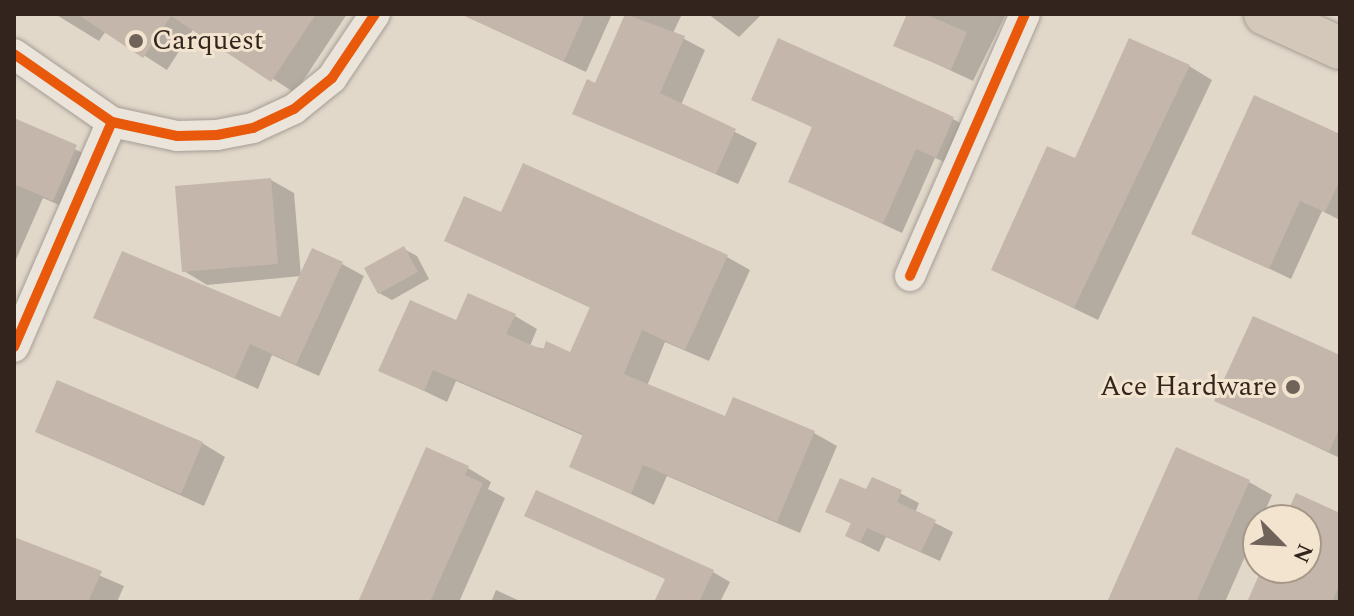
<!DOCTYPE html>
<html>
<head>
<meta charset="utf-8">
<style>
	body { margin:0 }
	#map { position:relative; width:1354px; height:616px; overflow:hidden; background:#e1d8ca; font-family:Spectral,serif }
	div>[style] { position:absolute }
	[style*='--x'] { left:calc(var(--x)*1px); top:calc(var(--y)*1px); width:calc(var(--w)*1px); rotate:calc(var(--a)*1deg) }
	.shadow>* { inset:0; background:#0003 }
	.building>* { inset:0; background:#c4b6ab }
	.roads { filter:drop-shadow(0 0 2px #a69d94) drop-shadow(0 0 2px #a69d94) }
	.minor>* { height:30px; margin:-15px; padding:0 15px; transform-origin:15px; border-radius:15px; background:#eae4db }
	.highway>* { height:42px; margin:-21px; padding:0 21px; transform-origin:21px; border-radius:21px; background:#d4c8bb }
	.cycleway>* { height:10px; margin:-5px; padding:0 5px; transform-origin:5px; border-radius:5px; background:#e8590c }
	.dots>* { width:22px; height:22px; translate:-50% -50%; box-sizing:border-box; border:4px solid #f2e4cf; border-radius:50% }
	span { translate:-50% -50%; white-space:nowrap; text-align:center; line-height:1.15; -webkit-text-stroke:6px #f2e4cf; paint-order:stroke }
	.poi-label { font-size:28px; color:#33251d }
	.left { translate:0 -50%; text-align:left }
	.right { translate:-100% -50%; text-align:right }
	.frame { position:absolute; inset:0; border:16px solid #33251d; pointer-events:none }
	.north { position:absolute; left:1242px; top:504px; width:80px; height:80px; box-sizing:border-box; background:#f2e4cf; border:2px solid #a69888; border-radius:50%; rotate:114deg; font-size:22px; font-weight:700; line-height:32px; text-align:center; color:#33251d }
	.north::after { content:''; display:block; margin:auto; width:28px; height:36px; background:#70645a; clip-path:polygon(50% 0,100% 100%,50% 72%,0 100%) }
</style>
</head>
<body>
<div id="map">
	<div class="shadow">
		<i style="clip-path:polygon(55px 14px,347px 14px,295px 93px,194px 28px,167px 70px,106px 31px,99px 41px)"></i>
		<i style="clip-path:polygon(461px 14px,612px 14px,586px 72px)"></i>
		<i style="clip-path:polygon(627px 14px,682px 14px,673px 33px,705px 50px,681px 105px,757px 143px,738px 184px,575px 113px,596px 85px)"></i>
		<i style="clip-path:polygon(708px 14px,762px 14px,739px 37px)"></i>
		<i style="clip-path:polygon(909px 14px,1006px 14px,973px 81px,896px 45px)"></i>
		<i style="clip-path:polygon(1189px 66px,1212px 80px,1098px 320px,994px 270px,1076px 161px)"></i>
		<i style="clip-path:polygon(754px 99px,953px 119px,971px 129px,954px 166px,935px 158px,902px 233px,791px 181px,814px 128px)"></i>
		<i style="clip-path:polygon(14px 121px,98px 160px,75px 212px,43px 198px,14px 264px)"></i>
		<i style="clip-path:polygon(1340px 134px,1340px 220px,1322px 211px,1291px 279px,1194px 233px)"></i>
		<i style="clip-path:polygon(271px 180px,294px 193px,301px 276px,207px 285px,184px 271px)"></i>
		<i style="clip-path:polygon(502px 215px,727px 257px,750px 270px,709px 361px,665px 342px,647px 386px,726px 419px,814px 433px,837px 446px,800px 533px,667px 476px,654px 505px,572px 466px,584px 436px,456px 381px,447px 402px,381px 370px,457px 323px,515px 316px,537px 329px,530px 346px,571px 354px,591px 308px,446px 241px)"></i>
		<i style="clip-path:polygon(404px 249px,417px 256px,429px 279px,392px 300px,379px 293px)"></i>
		<i style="clip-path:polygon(342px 264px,364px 276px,319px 376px,272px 355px,258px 389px,96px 317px,281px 320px)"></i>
		<i style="clip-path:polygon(1340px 357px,1340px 458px,1217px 400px)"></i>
		<i style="clip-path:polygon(37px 431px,202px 443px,225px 457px,204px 506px)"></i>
		<i style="clip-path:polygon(468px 468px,491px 482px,488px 489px,505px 498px,459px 602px,360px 602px)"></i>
		<i style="clip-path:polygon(873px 479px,919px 503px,915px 513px,953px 532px,940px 561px,886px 537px,879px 552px,847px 536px,852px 524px,828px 511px,867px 492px)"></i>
		<i style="clip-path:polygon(1249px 482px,1272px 495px,1225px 602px,1109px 602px)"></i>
		<i style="clip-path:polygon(1340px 515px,1340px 602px,1249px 602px,1264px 568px,1306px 568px,1306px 520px,1286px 520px)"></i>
		<i style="clip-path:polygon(14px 539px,124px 586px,117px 602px,14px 602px)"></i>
		<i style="clip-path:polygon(713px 572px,730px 582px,720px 602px,656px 602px,667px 580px)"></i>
		<i style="clip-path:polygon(496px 590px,522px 602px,491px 602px)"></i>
	</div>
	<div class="building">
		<i style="clip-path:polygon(77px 14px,316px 14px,271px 82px,171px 16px,143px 58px)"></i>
		<i style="clip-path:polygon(460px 14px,585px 14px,564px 61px)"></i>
		<i style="clip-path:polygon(625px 14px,685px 36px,660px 93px,736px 129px,716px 174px,572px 114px,587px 79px,595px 83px)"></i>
		<i style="clip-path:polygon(907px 14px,925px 14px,967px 32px,951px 70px,893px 46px)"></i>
		<i style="clip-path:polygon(778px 38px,954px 117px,936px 158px,916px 149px,883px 224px,788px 182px,812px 127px,751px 100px)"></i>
		<i style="clip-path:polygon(1129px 38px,1190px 65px,1074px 308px,991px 270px,1047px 146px,1075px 158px)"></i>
		<i style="clip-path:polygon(1254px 95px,1340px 134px,1340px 180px,1325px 212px,1300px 201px,1269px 269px,1191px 234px)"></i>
		<i style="clip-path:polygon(14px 118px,77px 145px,53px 201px,14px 184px)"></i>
		<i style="clip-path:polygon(523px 163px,728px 255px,685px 350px,642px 330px,624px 374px,725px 416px,733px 397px,815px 431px,777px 522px,643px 465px,631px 494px,569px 467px,583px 434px,433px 370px,424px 391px,378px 371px,410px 300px,456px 320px,468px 293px,516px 314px,506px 334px,543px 350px,546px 341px,570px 352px,590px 307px,444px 241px,464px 196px,501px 212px)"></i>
		<i style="clip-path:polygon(271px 178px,278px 264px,182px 272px,175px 186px)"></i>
		<i style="clip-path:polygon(404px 246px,418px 272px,378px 294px,364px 268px)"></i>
		<i style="clip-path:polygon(312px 248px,343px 262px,296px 365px,250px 344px,235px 378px,93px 318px,122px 251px,280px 317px)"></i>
		<i style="clip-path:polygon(1253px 316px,1340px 355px,1340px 427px,1329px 452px,1214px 401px)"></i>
		<i style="clip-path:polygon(57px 380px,203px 442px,181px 494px,35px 432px)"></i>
		<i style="clip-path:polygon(426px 447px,469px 466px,465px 475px,483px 483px,430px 602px,358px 602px)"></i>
		<i style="clip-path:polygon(1176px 447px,1250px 480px,1196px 602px,1107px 602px)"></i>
		<i style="clip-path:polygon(872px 477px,902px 490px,897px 502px,936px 520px,921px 552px,867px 528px,860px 543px,845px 536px,851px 523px,825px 512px,840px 478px,866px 489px)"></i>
		<i style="clip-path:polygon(536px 490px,714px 570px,699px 602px,654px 602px,665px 579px,524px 516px)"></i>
		<i style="clip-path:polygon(1296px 493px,1340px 513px,1340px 583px,1332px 602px,1247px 602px,1262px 568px,1306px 568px,1306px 520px,1284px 520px)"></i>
		<i style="clip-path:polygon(14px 537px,102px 571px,88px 602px,14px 602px)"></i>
	</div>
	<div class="roads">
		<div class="minor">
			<i style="--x:14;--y:54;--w:119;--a:34.8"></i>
			<i style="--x:112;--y:122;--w:66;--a:12.2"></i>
			<i style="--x:177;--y:136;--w:40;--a:-1.4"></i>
			<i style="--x:217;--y:135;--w:37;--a:-11"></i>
			<i style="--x:253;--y:128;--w:45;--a:-24.9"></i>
			<i style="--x:294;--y:109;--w:49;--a:-39.2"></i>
			<i style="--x:332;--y:78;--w:77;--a:-56.1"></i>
			<i style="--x:910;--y:276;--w:286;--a:-66.3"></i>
			<i style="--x:14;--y:347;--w:245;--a:-66.5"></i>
		</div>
		<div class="highway">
			<i style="--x:1265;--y:14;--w:82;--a:24.4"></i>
		</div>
	</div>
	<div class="cycleway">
		<i style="--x:14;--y:54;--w:119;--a:34.8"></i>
		<i style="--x:112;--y:122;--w:66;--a:12.2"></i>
		<i style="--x:177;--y:136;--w:40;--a:-1.4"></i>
		<i style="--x:217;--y:135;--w:37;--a:-11"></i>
		<i style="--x:253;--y:128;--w:45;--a:-24.9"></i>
		<i style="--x:294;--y:109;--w:49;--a:-39.2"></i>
		<i style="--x:332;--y:78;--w:77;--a:-56.1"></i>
		<i style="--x:910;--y:276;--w:286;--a:-66.3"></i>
		<i style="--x:14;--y:347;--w:245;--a:-66.5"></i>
	</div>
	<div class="dots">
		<i style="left:136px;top:41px;background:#70645a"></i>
		<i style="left:1293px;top:387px;background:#70645a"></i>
	</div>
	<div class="poi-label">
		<span class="left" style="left:152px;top:41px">Carquest</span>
		<span class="right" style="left:1277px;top:387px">Ace Hardware</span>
	</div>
	<div class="frame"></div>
	<div class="north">N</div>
</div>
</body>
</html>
